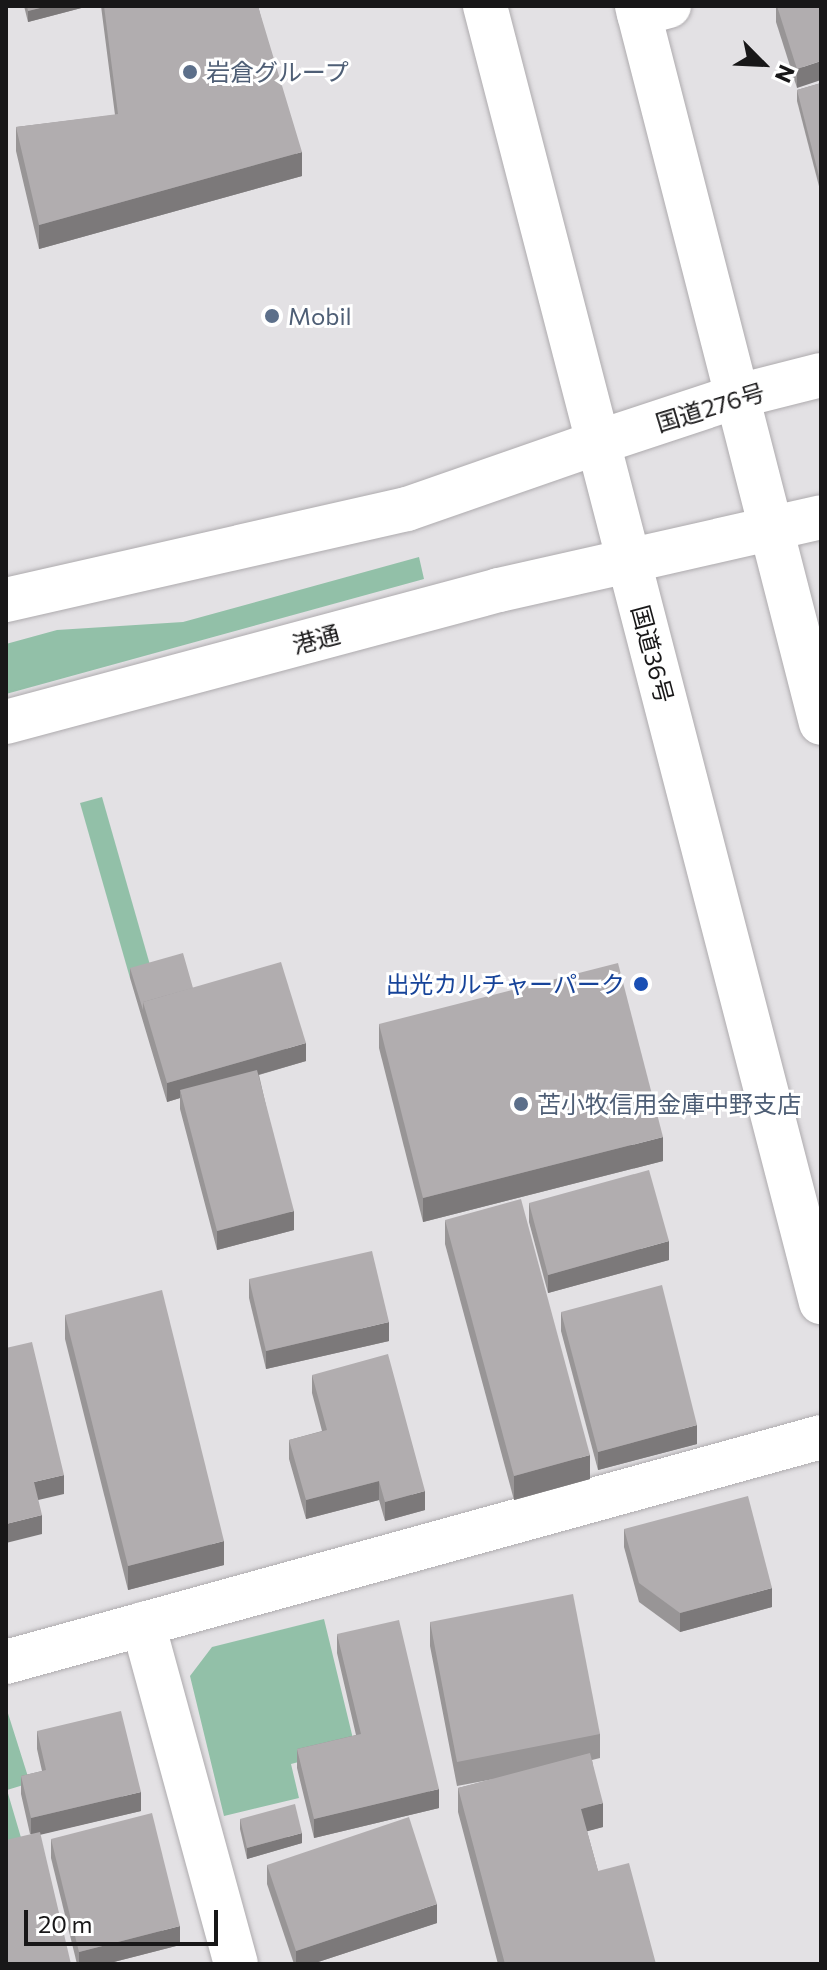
<!DOCTYPE html>
<html>
<head>
<meta charset="utf-8">
<style>
	body { margin:0 }
	#map { position:relative; width:827px; height:1970px; overflow:hidden; background:#e3e1e4; font-family:Commissioner,"Noto Sans JP",sans-serif }
	div>[style] { position:absolute }
	[style*='--x'] { left:calc(var(--x)*1px); top:calc(var(--y)*1px); width:calc(var(--w)*1px); rotate:calc(var(--a)*1deg) }
	.green>* { inset:0; background:#92c0a8 }
	.roads { filter:drop-shadow(0 0 2px #aeabae) drop-shadow(0 0 2px #aeabae) }
	.minor>* { height:44px; margin:-22px; padding:0 22px; transform-origin:22px; border-radius:22px; background:#fff }
	.highway>* { height:44px; margin:-22px; padding:0 22px; transform-origin:22px; border-radius:22px; background:#fff }
	.wall>* { inset:0; background:#989596 }
	.shaded-wall>* { inset:0; background:#7c797a }
	.building>* { inset:0; background:#b1adaf }
	.dots>* { width:22px; height:22px; translate:-50% -50%; box-sizing:border-box; border:4px solid #fff; border-radius:50% }
	span { translate:-50% -50%; white-space:nowrap; text-align:center; line-height:1.15; -webkit-text-stroke:6px #fff; paint-order:stroke }
	.service-label { font-size:24px; color:#4e5e75 }
	.left { translate:0 -50%; text-align:left }
	.street-label { font-size:24px; color:#181718 }
	.transit-label { font-size:24px; color:#164399 }
	.right { translate:-100% -50%; text-align:right }
	.frame { position:absolute; inset:0; border:8px solid #181718; pointer-events:none }
	.north { position:absolute; left:723px; top:24px; width:80px; height:80px; -webkit-text-stroke:6px #fff; paint-order:stroke; rotate:114deg; font-size:22px; font-weight:700; line-height:32px; text-align:center; color:#181718 }
	.north::after { content:''; display:block; margin:auto; width:28px; height:36px; background:#181718; clip-path:polygon(50% 0,100% 100%,50% 72%,0 100%) }
	.scale { position:absolute; left:24px; top:1910px; width:194px; height:36px; box-sizing:border-box; border:4px solid #181718; border-top:0; padding-left:10px; font-size:24px; line-height:28px; white-space:nowrap; color:#181718; -webkit-text-stroke:6px #fff; paint-order:stroke }
</style>
</head>
<body>
<div id="map">
	<div class="green">
		<i style="clip-path:polygon(419px 557px,424px 579px,6px 694px,6px 644px,57px 630px,183px 622px)"></i>
		<i style="clip-path:polygon(102px 797px,152px 972px,130px 978px,80px 803px)"></i>
		<i style="clip-path:polygon(324px 1619px,355px 1747px,291px 1764px,299px 1798px,224px 1816px,190px 1676px,212px 1647px)"></i>
		<i style="clip-path:polygon(6px 1707px,30px 1783px,7px 1790px,22px 1841px,6px 1845px)"></i>
	</div>
	<div class="roads">
		<div class="minor">
			<i style="--x:639;--y:14;--w:31;--a:-15"></i>
			<i style="--x:6;--y:600;--w:411;--a:-12.8"></i>
			<i style="--x:407;--y:509;--w:203;--a:-19.2"></i>
			<i style="--x:6;--y:722;--w:510;--a:-14.99"></i>
			<i style="--x:499;--y:590;--w:132;--a:-12.7"></i>
			<i style="--x:143;--y:1624;--w:352;--a:74.7"></i>
			<i style="--x:6;--y:1662;--w:845;--a:-15.43"></i>
		</div>
		<div class="highway">
			<i style="--x:485;--y:6;--w:1339;--a:75.47"></i>
			<i style="--x:637;--y:6;--w:740;--a:75.61"></i>
			<i style="--x:599;--y:442;--w:146;--a:-18.3"></i>
			<i style="--x:738;--y:396;--w:86;--a:-14.2"></i>
			<i style="--x:628;--y:561;--w:198;--a:-12.8"></i>
		</div>
	</div>
	<div class="wall">
		<i style="clip-path:polygon(24px 6px,89px 6px,28px 22px)"></i>
		<i style="clip-path:polygon(101px 6px,258px 6px,302px 176px,39px 249px,16px 151px,16px 127px,115px 115px)"></i>
		<i style="clip-path:polygon(776px 6px,821px 6px,797px 88px,776px 22px)"></i>
		<i style="clip-path:polygon(821px 83px,821px 194px,797px 101px,797px 90px)"></i>
		<i style="clip-path:polygon(130px 968px,193px 988px,306px 1061px,259px 1075px,294px 1230px,217px 1250px,180px 1109px,180px 1098px,167px 1102px,130px 978px)"></i>
		<i style="clip-path:polygon(379px 1024px,663px 1161px,423px 1222px,379px 1048px)"></i>
		<i style="clip-path:polygon(529px 1203px,669px 1260px,548px 1293px,529px 1222px)"></i>
		<i style="clip-path:polygon(445px 1220px,590px 1479px,514px 1500px,445px 1244px)"></i>
		<i style="clip-path:polygon(249px 1279px,389px 1341px,266px 1369px,249px 1298px)"></i>
		<i style="clip-path:polygon(561px 1312px,697px 1444px,598px 1470px,561px 1331px)"></i>
		<i style="clip-path:polygon(65px 1315px,224px 1565px,128px 1590px,65px 1339px)"></i>
		<i style="clip-path:polygon(312px 1375px,425px 1510px,385px 1521px,379px 1500px,306px 1519px,289px 1459px,289px 1440px,322px 1431px,312px 1393px)"></i>
		<i style="clip-path:polygon(624px 1529px,772px 1607px,680px 1632px,639px 1602px,624px 1547px)"></i>
		<i style="clip-path:polygon(430px 1622px,600px 1734px,600px 1758px,592px 1760px,603px 1827px,587px 1831px,598px 1871px,656px 1964px,498px 1964px,458px 1812px,458px 1788px,494px 1779px,457px 1786px,430px 1646px)"></i>
		<i style="clip-path:polygon(337px 1634px,439px 1808px,314px 1838px,297px 1768px,297px 1749px,356px 1735px,337px 1653px)"></i>
		<i style="clip-path:polygon(37px 1731px,141px 1811px,41px 1834px,30px 1834px,21px 1794px,21px 1776px,42px 1771px,37px 1749px)"></i>
		<i style="clip-path:polygon(240px 1819px,302px 1843px,247px 1859px,240px 1829px)"></i>
		<i style="clip-path:polygon(51px 1839px,180px 1945px,106px 1964px,77px 1964px,51px 1858px)"></i>
		<i style="clip-path:polygon(267px 1865px,437px 1923px,312px 1964px,294px 1964px,267px 1884px)"></i>
	</div>
	<div class="shaded-wall">
		<i style="clip-path:polygon(48px 6px,89px 6px,28px 22px,28px 11px)"></i>
		<i style="clip-path:polygon(821px 61px,821px 80px,797px 88px,797px 69px)"></i>
		<i style="clip-path:polygon(302px 152px,302px 176px,39px 249px,39px 225px)"></i>
		<i style="clip-path:polygon(306px 1043px,306px 1061px,182px 1097px,180px 1090px,180px 1098px,167px 1102px,167px 1083px)"></i>
		<i style="clip-path:polygon(663px 1137px,663px 1161px,423px 1222px,423px 1198px)"></i>
		<i style="clip-path:polygon(294px 1211px,294px 1230px,217px 1250px,217px 1231px)"></i>
		<i style="clip-path:polygon(669px 1241px,669px 1260px,548px 1293px,548px 1275px)"></i>
		<i style="clip-path:polygon(389px 1322px,389px 1341px,266px 1369px,266px 1351px)"></i>
		<i style="clip-path:polygon(697px 1425px,697px 1444px,598px 1470px,598px 1452px)"></i>
		<i style="clip-path:polygon(590px 1455px,590px 1479px,514px 1500px,514px 1476px)"></i>
		<i style="clip-path:polygon(64px 1475px,64px 1494px,34px 1501px,34px 1482px)"></i>
		<i style="clip-path:polygon(379px 1481px,379px 1500px,306px 1519px,306px 1500px)"></i>
		<i style="clip-path:polygon(425px 1491px,425px 1510px,385px 1521px,385px 1502px)"></i>
		<i style="clip-path:polygon(42px 1515px,42px 1534px,6px 1543px,6px 1524px)"></i>
		<i style="clip-path:polygon(224px 1541px,224px 1565px,128px 1590px,128px 1566px)"></i>
		<i style="clip-path:polygon(772px 1588px,772px 1607px,680px 1632px,680px 1613px)"></i>
		<i style="clip-path:polygon(439px 1789px,439px 1808px,314px 1838px,314px 1819px)"></i>
		<i style="clip-path:polygon(141px 1792px,141px 1811px,31px 1837px,31px 1818px)"></i>
		<i style="clip-path:polygon(603px 1803px,603px 1827px,581px 1833px,581px 1809px)"></i>
		<i style="clip-path:polygon(302px 1833px,302px 1843px,247px 1859px,247px 1848px)"></i>
		<i style="clip-path:polygon(437px 1904px,437px 1923px,312px 1964px,296px 1964px,296px 1951px)"></i>
		<i style="clip-path:polygon(180px 1926px,180px 1945px,106px 1964px,79px 1964px,79px 1952px)"></i>
	</div>
	<div class="building">
		<i style="clip-path:polygon(27px 6px,48px 6px,28px 11px)"></i>
		<i style="clip-path:polygon(104px 6px,258px 6px,302px 152px,39px 225px,16px 127px,118px 114px)"></i>
		<i style="clip-path:polygon(777px 6px,821px 6px,821px 61px,797px 69px)"></i>
		<i style="clip-path:polygon(821px 83px,821px 184px,797px 90px)"></i>
		<i style="clip-path:polygon(183px 953px,193px 988px,143px 1002px,143px 1010px,130px 968px)"></i>
		<i style="clip-path:polygon(281px 962px,306px 1043px,167px 1083px,143px 1002px)"></i>
		<i style="clip-path:polygon(618px 963px,663px 1137px,423px 1198px,379px 1024px)"></i>
		<i style="clip-path:polygon(257px 1070px,294px 1211px,217px 1231px,180px 1090px)"></i>
		<i style="clip-path:polygon(649px 1170px,669px 1241px,548px 1275px,529px 1203px)"></i>
		<i style="clip-path:polygon(521px 1199px,590px 1455px,514px 1476px,445px 1220px)"></i>
		<i style="clip-path:polygon(372px 1251px,389px 1322px,266px 1351px,249px 1279px)"></i>
		<i style="clip-path:polygon(662px 1285px,697px 1425px,598px 1452px,561px 1312px)"></i>
		<i style="clip-path:polygon(162px 1290px,224px 1541px,128px 1566px,65px 1315px)"></i>
		<i style="clip-path:polygon(32px 1342px,64px 1475px,34px 1482px,42px 1515px,6px 1524px,6px 1348px)"></i>
		<i style="clip-path:polygon(388px 1354px,425px 1491px,385px 1502px,379px 1481px,306px 1500px,289px 1440px,327px 1430px,312px 1375px)"></i>
		<i style="clip-path:polygon(748px 1496px,772px 1588px,680px 1613px,639px 1583px,624px 1529px)"></i>
		<i style="clip-path:polygon(573px 1594px,600px 1734px,457px 1762px,430px 1622px)"></i>
		<i style="clip-path:polygon(399px 1620px,439px 1789px,314px 1819px,297px 1749px,361px 1734px,337px 1634px)"></i>
		<i style="clip-path:polygon(121px 1711px,141px 1792px,31px 1818px,21px 1776px,46px 1770px,37px 1731px)"></i>
		<i style="clip-path:polygon(590px 1753px,603px 1803px,581px 1809px,598px 1871px,629px 1863px,656px 1964px,505px 1964px,458px 1788px)"></i>
		<i style="clip-path:polygon(295px 1804px,302px 1833px,247px 1848px,240px 1819px)"></i>
		<i style="clip-path:polygon(152px 1813px,180px 1926px,79px 1952px,51px 1839px)"></i>
		<i style="clip-path:polygon(409px 1817px,437px 1904px,296px 1951px,267px 1865px)"></i>
		<i style="clip-path:polygon(40px 1832px,71px 1964px,6px 1964px,6px 1840px)"></i>
	</div>
	<div class="dots">
		<i style="left:190px;top:72px;background:#5c6f8a"></i>
		<i style="left:272px;top:316px;background:#5c6f8a"></i>
		<i style="left:641px;top:984px;background:#1a4fb4"></i>
		<i style="left:521px;top:1104px;background:#5c6f8a"></i>
	</div>
	<div class="service-label">
		<span class="left" style="left:206px;top:72px">岩倉グループ</span>
		<span class="left" style="left:288px;top:316px">Mobil</span>
		<span class="left" style="left:537px;top:1104px">苫小牧信用金庫中野支店</span>
	</div>
	<div class="street-label">
		<span style="left:710px;top:407px;rotate:-17deg">国道276号</span>
		<span style="left:316px;top:639px;rotate:-15deg">港通</span>
		<span style="left:653px;top:654px;rotate:75deg">国道36号</span>
	</div>
	<div class="transit-label">
		<span class="right" style="left:625px;top:984px">出光カルチャーパーク</span>
	</div>
	<div class="frame"></div>
	<div class="north">N</div>
	<div class="scale">20 m</div>
</div>
</body>
</html>
